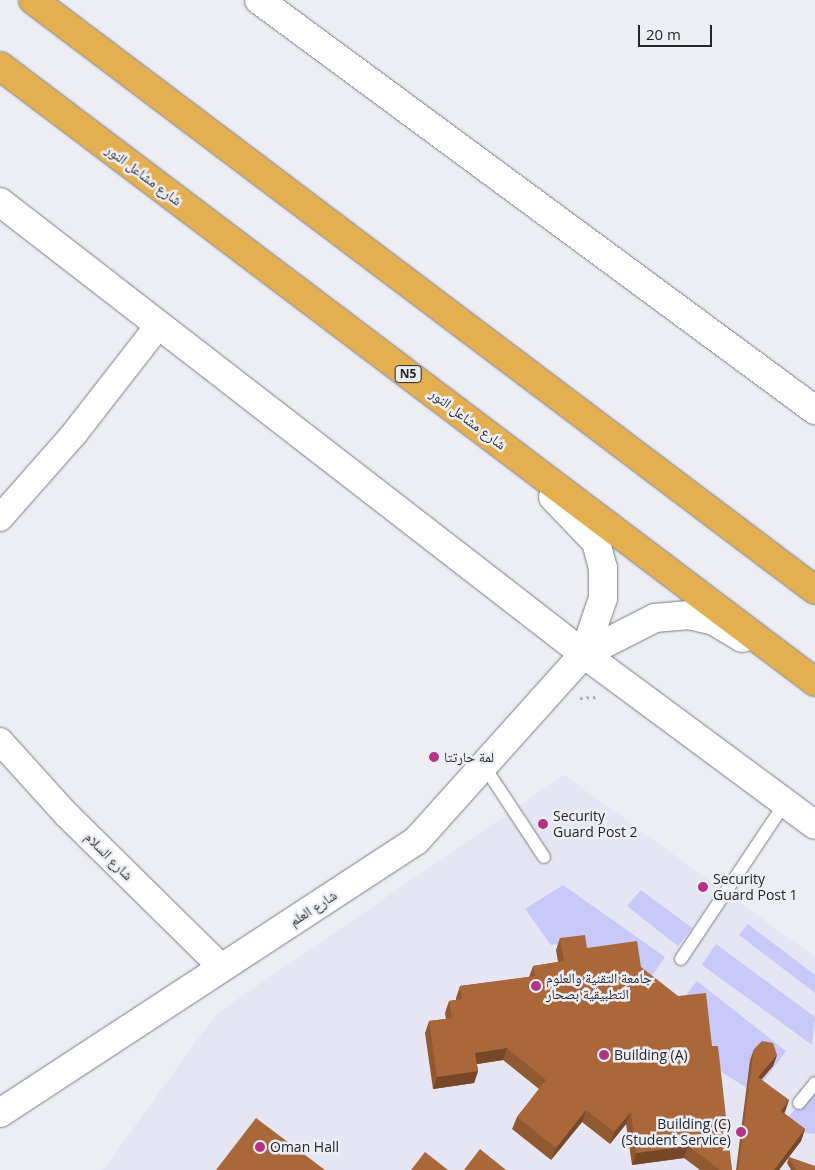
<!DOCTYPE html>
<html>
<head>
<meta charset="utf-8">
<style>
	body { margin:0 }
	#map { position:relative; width:815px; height:1170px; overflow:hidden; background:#edeef4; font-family:"Open Sans","Noto Naskh Arabic",sans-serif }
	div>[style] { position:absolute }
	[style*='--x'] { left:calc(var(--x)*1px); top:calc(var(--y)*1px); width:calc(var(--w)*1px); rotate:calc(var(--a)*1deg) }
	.built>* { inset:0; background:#e5e5f3 }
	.green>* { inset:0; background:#c8c9f9 }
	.path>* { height:3px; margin-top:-1.5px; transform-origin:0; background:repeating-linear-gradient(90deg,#adaeb2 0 2.5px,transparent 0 6.5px) }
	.roads { filter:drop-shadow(0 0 1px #7c7c82) drop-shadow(0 0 1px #7c7c82) }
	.lane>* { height:12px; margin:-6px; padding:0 6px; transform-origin:6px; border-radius:6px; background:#fff }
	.street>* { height:26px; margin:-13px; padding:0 13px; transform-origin:13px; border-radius:13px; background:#fff }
	.secondary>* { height:28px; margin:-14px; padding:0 14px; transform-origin:14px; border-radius:14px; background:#fff }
	.highway>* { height:28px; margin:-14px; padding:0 14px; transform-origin:14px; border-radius:14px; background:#e3af51 }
	.wall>* { inset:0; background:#915932 }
	.shaded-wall>* { inset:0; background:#764829 }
	.building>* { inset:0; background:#a9673a }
	.dots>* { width:14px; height:14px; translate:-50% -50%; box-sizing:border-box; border:2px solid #edeef4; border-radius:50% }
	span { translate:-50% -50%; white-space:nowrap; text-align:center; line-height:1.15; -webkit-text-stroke:5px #edeef4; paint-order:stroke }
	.shield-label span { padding:1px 4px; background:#edeef4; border:1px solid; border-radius:4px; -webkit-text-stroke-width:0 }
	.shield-label { font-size:12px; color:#272729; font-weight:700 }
	.street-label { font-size:14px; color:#272729 }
	.poi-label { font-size:14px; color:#272729 }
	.left { translate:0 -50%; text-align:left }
	.right { translate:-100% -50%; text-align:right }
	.scale { position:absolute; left:638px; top:25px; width:74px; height:22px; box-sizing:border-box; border:2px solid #272729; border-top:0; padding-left:6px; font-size:15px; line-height:18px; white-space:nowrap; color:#272729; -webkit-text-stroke:4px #edeef4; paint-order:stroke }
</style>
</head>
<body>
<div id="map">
	<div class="built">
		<i style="clip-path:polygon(564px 775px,815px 957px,815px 1170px,103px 1170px,216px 1014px)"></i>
	</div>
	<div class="green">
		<i style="clip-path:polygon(563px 885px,665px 957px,647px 983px,577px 942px,551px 945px,525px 909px)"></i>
		<i style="clip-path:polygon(641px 890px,692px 928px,678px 946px,627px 906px)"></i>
		<i style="clip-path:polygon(748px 924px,815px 975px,815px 993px,739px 935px)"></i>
		<i style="clip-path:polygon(716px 944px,815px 1017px,812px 1045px,702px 965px)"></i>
		<i style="clip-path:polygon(697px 981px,786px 1051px,755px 1093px,723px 1073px,680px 1002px)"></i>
		<i style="clip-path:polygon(815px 1084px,815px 1134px,805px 1133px,787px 1119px)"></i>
	</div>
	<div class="path">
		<i style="--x:580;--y:698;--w:16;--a:-4"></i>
	</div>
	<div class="roads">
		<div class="lane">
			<i style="--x:484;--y:766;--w:109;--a:56.6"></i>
			<i style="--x:681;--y:959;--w:187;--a:-56.3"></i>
			<i style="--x:799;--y:1103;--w:26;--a:-51"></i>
		</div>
		<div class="street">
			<i style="--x:0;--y:518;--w:112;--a:-48.6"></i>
			<i style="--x:74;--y:434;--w:138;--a:-52.1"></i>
			<i style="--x:0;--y:741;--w:98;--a:47.9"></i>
			<i style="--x:66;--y:814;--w:219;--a:44.6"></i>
		</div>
		<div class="secondary">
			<i style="--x:259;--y:0;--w:691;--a:36.41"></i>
			<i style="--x:0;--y:202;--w:738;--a:37.74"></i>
			<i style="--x:584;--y:654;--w:287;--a:36.5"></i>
			<i style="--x:553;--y:497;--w:62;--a:46.3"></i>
			<i style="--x:596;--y:542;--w:27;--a:75"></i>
			<i style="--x:603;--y:568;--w:30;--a:90"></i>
			<i style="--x:603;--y:598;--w:59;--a:108.7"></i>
			<i style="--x:0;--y:1113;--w:497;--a:-33.2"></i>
			<i style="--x:416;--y:841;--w:251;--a:-48.1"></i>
			<i style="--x:584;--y:654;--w:80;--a:-26.9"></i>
			<i style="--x:655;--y:618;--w:34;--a:-5"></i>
			<i style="--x:689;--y:615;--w:26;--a:13"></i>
			<i style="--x:714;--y:621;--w:33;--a:31"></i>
		</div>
		<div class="highway">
			<i style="--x:33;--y:0;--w:980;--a:37.03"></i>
			<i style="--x:0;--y:66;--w:1022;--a:37.08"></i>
		</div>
	</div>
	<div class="wall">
		<i style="clip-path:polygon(560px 938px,641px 967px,712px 1046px,732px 1170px,700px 1170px,684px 1158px,632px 1165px,626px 1124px,610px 1144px,582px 1122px,551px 1160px,512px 1129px,517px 1117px,539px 1089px,503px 1060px,477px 1064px,478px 1071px,474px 1083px,433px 1089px,425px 1033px,429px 1021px,446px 1019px,445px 1013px,449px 1001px,456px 1000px,456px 998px,460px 986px,529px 977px,533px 966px,558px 962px,556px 950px)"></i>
		<i style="clip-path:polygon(754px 1049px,777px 1055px,773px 1066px,761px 1080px,789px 1100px,784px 1113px,805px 1129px,801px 1141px,779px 1170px,736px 1170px,750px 1060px)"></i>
		<i style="clip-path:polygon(789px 1157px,815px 1170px,791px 1170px,787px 1163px)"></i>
	</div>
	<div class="shaded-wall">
		<i style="clip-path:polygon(507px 1048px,503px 1060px,471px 1065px,475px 1053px)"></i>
		<i style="clip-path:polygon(777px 1055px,773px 1066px,753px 1089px,758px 1077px)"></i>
		<i style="clip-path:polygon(478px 1071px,474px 1083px,433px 1089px,437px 1077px)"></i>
		<i style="clip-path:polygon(789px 1100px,785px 1112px,777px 1123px,781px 1111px)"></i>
		<i style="clip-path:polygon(586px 1110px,582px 1122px,551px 1160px,556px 1148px)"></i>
		<i style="clip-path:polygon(631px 1112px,626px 1124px,610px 1144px,614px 1132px)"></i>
		<i style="clip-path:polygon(805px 1129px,801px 1141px,779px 1170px,774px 1170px)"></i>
		<i style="clip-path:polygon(688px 1146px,684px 1158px,632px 1165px,636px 1153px)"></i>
	</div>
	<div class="building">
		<i style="clip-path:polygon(585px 935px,587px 948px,637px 941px,641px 967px,678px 996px,706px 993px,712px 1046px,718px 1046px,732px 1170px,720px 1170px,688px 1146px,636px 1153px,631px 1112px,614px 1132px,586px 1110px,556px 1148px,517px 1117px,546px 1080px,507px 1048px,475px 1053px,478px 1071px,437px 1077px,429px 1021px,452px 1018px,449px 1001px,462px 999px,460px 986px,535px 976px,533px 966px,564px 961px,560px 938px)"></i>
		<i style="clip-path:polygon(762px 1041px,773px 1043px,777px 1055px,758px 1077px,789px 1100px,781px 1111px,805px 1129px,774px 1170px,738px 1170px,754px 1049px)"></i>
		<i style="clip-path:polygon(256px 1118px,325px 1170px,216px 1170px)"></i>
		<i style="clip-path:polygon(480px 1149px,506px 1170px,464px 1170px)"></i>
		<i style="clip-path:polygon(425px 1152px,448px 1170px,411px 1170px)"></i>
		<i style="clip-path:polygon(789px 1157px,815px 1166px,815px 1170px,796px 1170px)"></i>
	</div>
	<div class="dots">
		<i style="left:434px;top:757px;background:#b23482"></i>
		<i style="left:543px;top:824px;background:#b23482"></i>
		<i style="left:703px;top:887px;background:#b23482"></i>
		<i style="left:536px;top:986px;background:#b23482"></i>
		<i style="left:604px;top:1055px;background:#b23482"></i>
		<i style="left:741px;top:1132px;background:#b23482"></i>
		<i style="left:260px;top:1147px;background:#b23482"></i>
	</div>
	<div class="shield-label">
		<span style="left:408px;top:374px">N5</span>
	</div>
	<div class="street-label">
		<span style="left:144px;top:175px;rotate:37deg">شارع مشاعل النور</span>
		<span style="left:468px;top:419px;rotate:37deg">شارع مشاعل النور</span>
		<span style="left:109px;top:856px;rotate:45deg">شارع السلام</span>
		<span style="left:313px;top:908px;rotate:-33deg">شارع العلم</span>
	</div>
	<div class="poi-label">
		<span class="left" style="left:444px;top:757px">لمة حارتتا</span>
		<span class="left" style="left:553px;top:824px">Security<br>Guard Post 2</span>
		<span class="left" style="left:713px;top:887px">Security<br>Guard Post 1</span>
		<span class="left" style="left:546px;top:986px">جامعة التقنية والعلوم<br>التطبيقية بصحار</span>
		<span class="left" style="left:614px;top:1055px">Building (A)</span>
		<span class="right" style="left:731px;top:1132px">Building (C)<br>(Student Service)</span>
		<span class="left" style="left:270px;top:1147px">Oman Hall</span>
	</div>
	<div class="scale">20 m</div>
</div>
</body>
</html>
